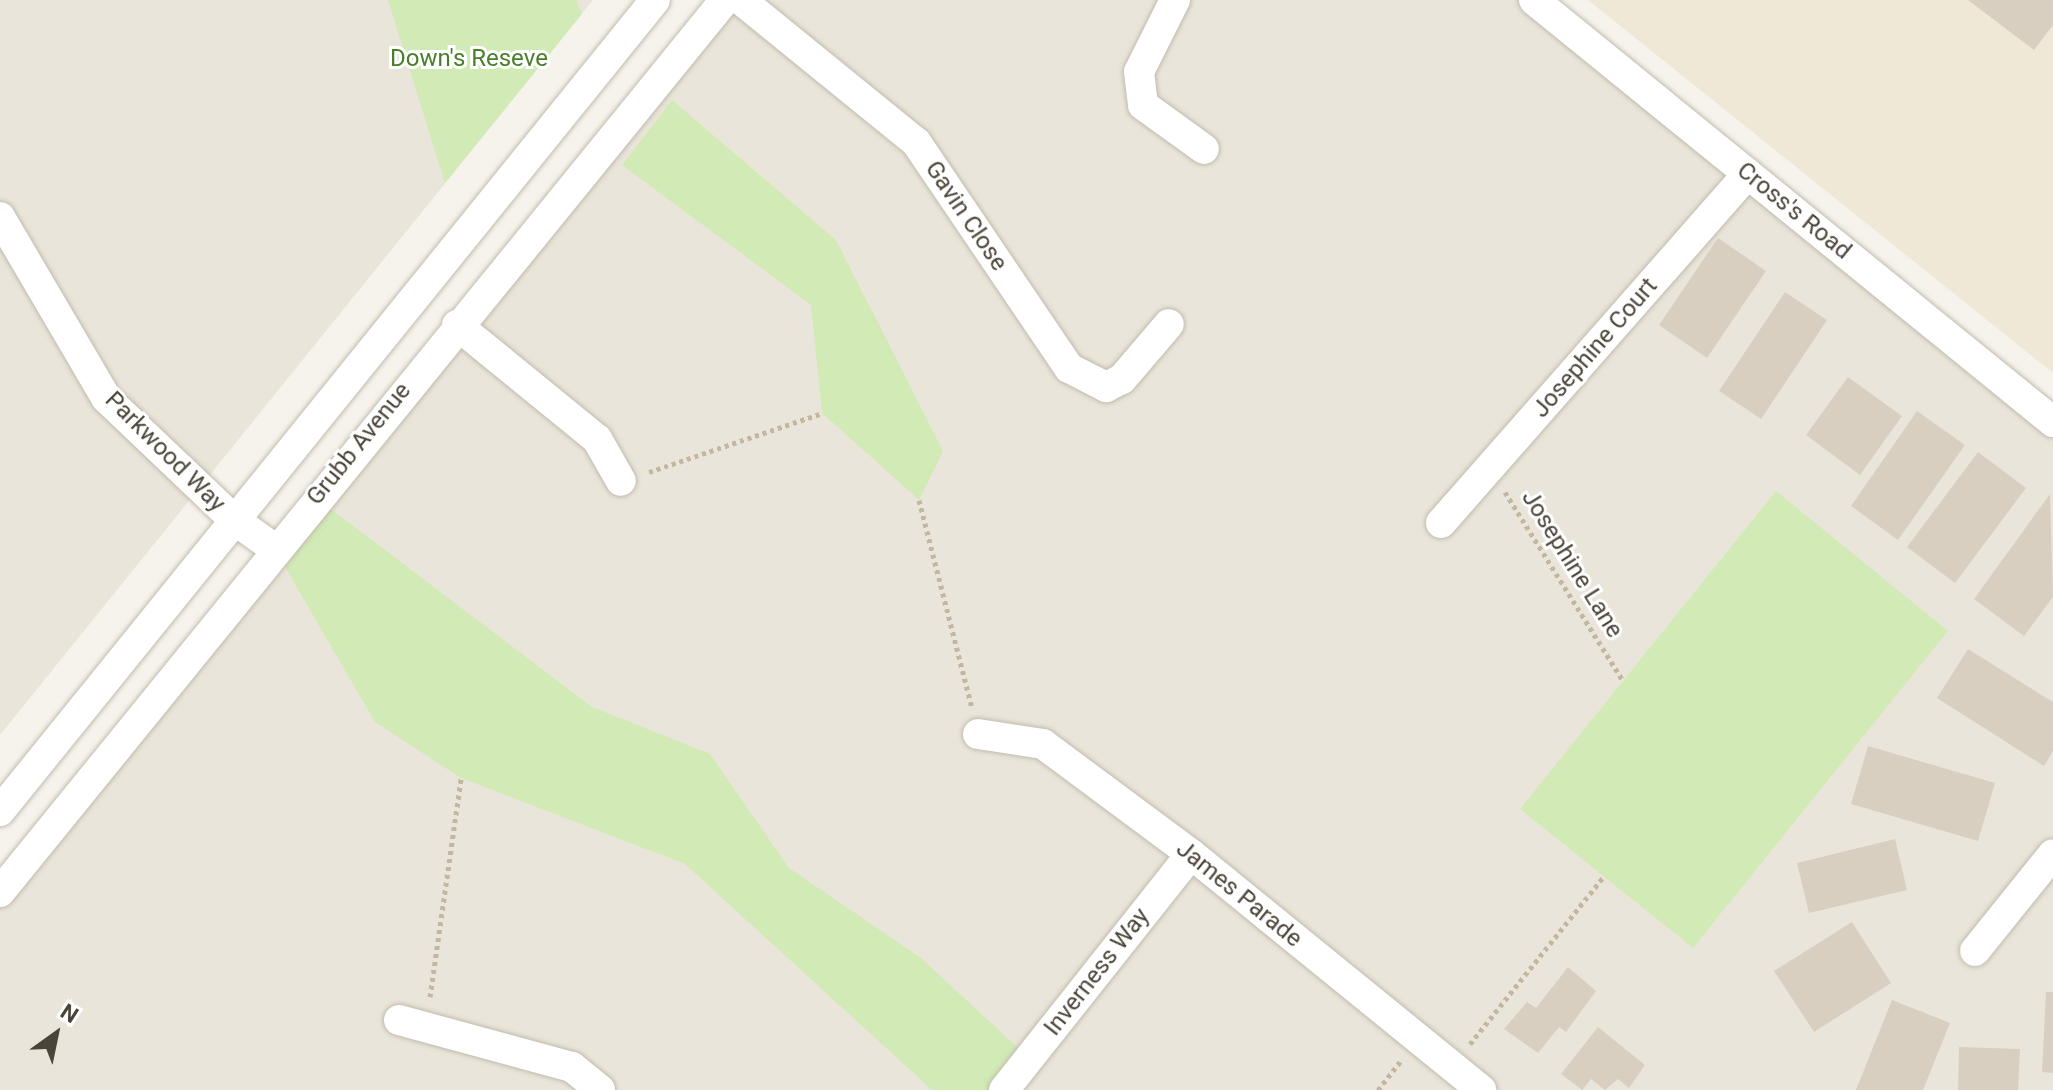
<!DOCTYPE html>
<html>
<head>
<meta charset="utf-8">
<style>
	body { margin:0 }
	#map { position:relative; width:2053px; height:1090px; overflow:hidden; background:#f6f3ec; font-family:Roboto,sans-serif }
	div>[style] { position:absolute }
	[style*='--x'] { left:calc(var(--x)*1px); top:calc(var(--y)*1px); width:calc(var(--w)*1px); rotate:calc(var(--a)*1deg) }
	.residential>* { inset:0; background:#eae5da }
	.education>* { inset:0; background:#efe8d6 }
	.green>* { inset:0; background:#d2eab5 }
	.building>* { inset:0; background:#d8cfc1 }
	.path>* { height:5px; margin-top:-2.5px; transform-origin:0; background:repeating-linear-gradient(90deg,#c4b79f 0 4px,transparent 0 8px) }
	.roads { filter:drop-shadow(0 0 2px #c2bbae) drop-shadow(0 0 2px #c2bbae) }
	.minor>* { height:30px; margin:-15px; padding:0 15px; transform-origin:15px; border-radius:15px; background:#fff }
	span { translate:-50% -50%; white-space:nowrap; text-align:center; line-height:1.15; -webkit-text-stroke:6px #fff; paint-order:stroke }
	.park-label { font-size:24px; color:#4a7f2a }
	.street-label { font-size:24px; color:#4b4439 }
	.north { position:absolute; left:16px; top:994px; width:80px; height:80px; -webkit-text-stroke:6px #fff; paint-order:stroke; rotate:33deg; font-size:22px; font-weight:700; line-height:32px; text-align:center; color:#4b4439 }
	.north::after { content:''; display:block; margin:auto; width:28px; height:36px; background:#4b4439; clip-path:polygon(50% 0,100% 100%,50% 72%,0 100%) }
</style>
</head>
<body>
<div id="map">
	<div class="residential">
		<i style="clip-path:polygon(0 0,593px 0,0 735px)"></i>
		<i style="clip-path:polygon(708px 0,1531px 0,2053px 422px,2053px 1090px,0 1090px,0 892px)"></i>
	</div>
	<div class="education">
		<i style="clip-path:polygon(1588px 0,2053px 0,2053px 373px)"></i>
	</div>
	<div class="green">
		<i style="clip-path:polygon(388px 0,576px 0,582px 14px,445px 183px)"></i>
		<i style="clip-path:polygon(672px 100px,836px 240px,943px 451px,919px 500px,822px 413px,811px 305px,622px 165px)"></i>
		<i style="clip-path:polygon(1776px 491px,1948px 631px,1693px 948px,1520px 809px)"></i>
		<i style="clip-path:polygon(315px 497px,592px 707px,710px 754px,789px 868px,921px 958px,1029px 1058px,1004px 1090px,932px 1090px,685px 864px,461px 778px,375px 722px,274px 548px)"></i>
	</div>
	<div class="building">
		<i style="clip-path:polygon(1968px 0,2053px 0,2053px 25px,2034px 50px)"></i>
		<i style="clip-path:polygon(1718px 238px,1766px 271px,1707px 358px,1659px 325px)"></i>
		<i style="clip-path:polygon(1785px 292px,1827px 320px,1761px 419px,1719px 391px)"></i>
		<i style="clip-path:polygon(1848px 377px,1902px 416px,1860px 475px,1806px 435px)"></i>
		<i style="clip-path:polygon(1917px 411px,1965px 445px,1898px 540px,1851px 506px)"></i>
		<i style="clip-path:polygon(1978px 452px,2026px 488px,1955px 583px,1907px 547px)"></i>
		<i style="clip-path:polygon(2050px 494px,2053px 597px,2024px 636px,1974px 599px)"></i>
		<i style="clip-path:polygon(1968px 649px,2053px 702px,2053px 751px,2044px 766px,1937px 698px)"></i>
		<i style="clip-path:polygon(1868px 746px,1995px 783px,1978px 841px,1851px 804px)"></i>
		<i style="clip-path:polygon(1895px 839px,1907px 890px,1809px 913px,1797px 863px)"></i>
		<i style="clip-path:polygon(1852px 922px,1891px 983px,1814px 1032px,1774px 971px)"></i>
		<i style="clip-path:polygon(1568px 967px,1596px 991px,1566px 1032px,1559px 1027px,1538px 1053px,1504px 1029px,1527px 1002px,1536px 1008px)"></i>
		<i style="clip-path:polygon(2046px 992px,2053px 992px,2053px 1073px,2042px 1072px)"></i>
		<i style="clip-path:polygon(1892px 1000px,1950px 1023px,1923px 1090px,1856px 1090px)"></i>
		<i style="clip-path:polygon(1598px 1027px,1645px 1065px,1629px 1088px,1618px 1079px,1605px 1090px,1591px 1079px,1582px 1090px,1561px 1074px)"></i>
		<i style="clip-path:polygon(1959px 1047px,2020px 1049px,2018px 1090px,1958px 1090px)"></i>
	</div>
	<div class="path">
		<i style="--x:649;--y:472;--w:183;--a:-18.8"></i>
		<i style="--x:1505;--y:492;--w:223;--a:58"></i>
		<i style="--x:919;--y:500;--w:215;--a:75.7"></i>
		<i style="--x:430;--y:997;--w:221;--a:-81.9"></i>
		<i style="--x:1470;--y:1044;--w:215;--a:-51.4"></i>
		<i style="--x:1378;--y:1090;--w:36;--a:-52"></i>
	</div>
	<div class="roads">
		<div class="minor">
			<i style="--x:741;--y:0;--w:225;--a:39.1"></i>
			<i style="--x:916;--y:142;--w:273;--a:55.9"></i>
			<i style="--x:1069;--y:368;--w:42;--a:27.2"></i>
			<i style="--x:1106;--y:387;--w:18;--a:-27"></i>
			<i style="--x:1122;--y:379;--w:72;--a:-49.5"></i>
			<i style="--x:1175;--y:0;--w:80;--a:116.6"></i>
			<i style="--x:1139;--y:72;--w:33;--a:83"></i>
			<i style="--x:1143;--y:105;--w:75;--a:35.8"></i>
			<i style="--x:1534;--y:0;--w:669;--a:39.11"></i>
			<i style="--x:0;--y:217;--w:210;--a:59.6"></i>
			<i style="--x:106;--y:398;--w:175;--a:43.6"></i>
			<i style="--x:233;--y:519;--w:50;--a:35.3"></i>
			<i style="--x:457;--y:325;--w:181;--a:39.2"></i>
			<i style="--x:597;--y:439;--w:48;--a:60.3"></i>
			<i style="--x:1441;--y:523;--w:465;--a:-48.7"></i>
			<i style="--x:978;--y:734;--w:66;--a:8.7"></i>
			<i style="--x:1043;--y:744;--w:184;--a:36.6"></i>
			<i style="--x:1191;--y:854;--w:374;--a:39.1"></i>
			<i style="--x:0;--y:811;--w:1042;--a:-51.07"></i>
			<i style="--x:0;--y:892;--w:1149;--a:-50.9"></i>
			<i style="--x:1975;--y:951;--w:124;--a:-51.2"></i>
			<i style="--x:399;--y:1020;--w:179;--a:15.2"></i>
			<i style="--x:572;--y:1067;--w:36;--a:39"></i>
			<i style="--x:1004;--y:1090;--w:301;--a:-51.6"></i>
		</div>
	</div>
	<div class="park-label">
		<span style="left:469px;top:59px">Down's Reseve</span>
	</div>
	<div class="street-label">
		<span style="left:1794px;top:211px;rotate:39deg">Cross's Road</span>
		<span style="left:966px;top:216px;rotate:56deg">Gavin Close</span>
		<span style="left:1595px;top:348px;rotate:-49deg">Josephine Court</span>
		<span style="left:359px;top:444px;rotate:-51deg">Grubb Avenue</span>
		<span style="left:165px;top:452px;rotate:45deg">Parkwood Way</span>
		<span style="left:1572px;top:564px;rotate:58deg">Josephine Lane</span>
		<span style="left:1239px;top:894px;rotate:39deg">James Parade</span>
		<span style="left:1097px;top:972px;rotate:-52deg">Inverness Way</span>
	</div>
	<div class="north">N</div>
</div>
</body>
</html>
